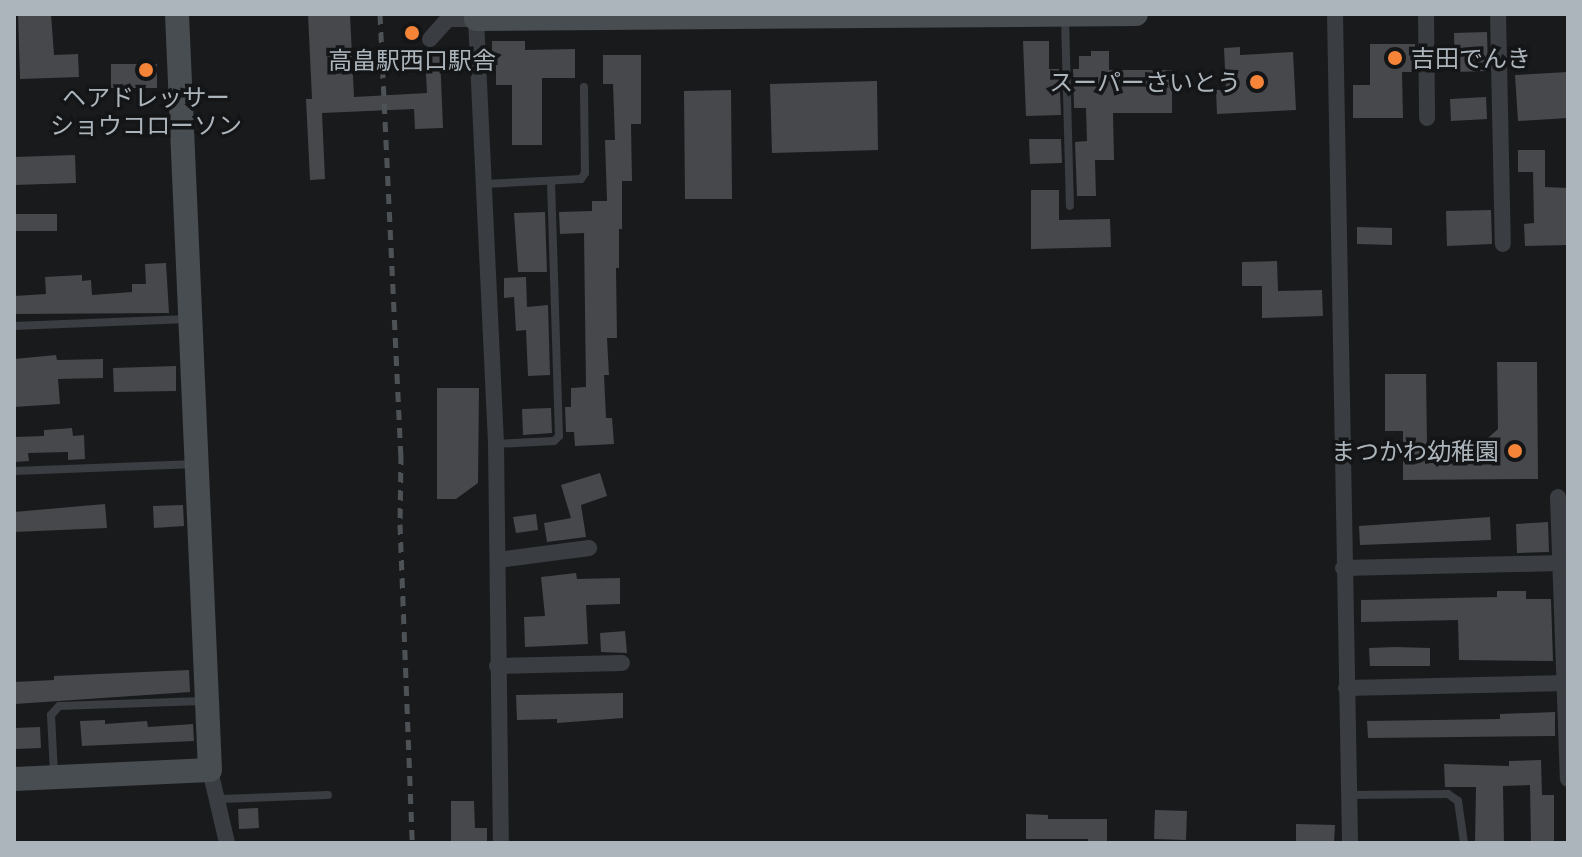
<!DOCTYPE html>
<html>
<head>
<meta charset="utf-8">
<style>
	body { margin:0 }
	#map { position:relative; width:1582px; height:857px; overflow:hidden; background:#191a1c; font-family:Barlow,"Noto Sans JP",sans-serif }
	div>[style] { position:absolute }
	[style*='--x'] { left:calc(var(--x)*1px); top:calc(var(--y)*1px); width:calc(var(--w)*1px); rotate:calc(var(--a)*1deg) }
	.building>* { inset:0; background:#46484c }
	.lane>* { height:8px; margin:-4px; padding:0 4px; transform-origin:4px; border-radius:4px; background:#3a3d41 }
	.street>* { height:16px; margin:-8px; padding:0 8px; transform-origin:8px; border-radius:8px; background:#3a3d41 }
	.secondary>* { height:24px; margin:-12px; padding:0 12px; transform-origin:12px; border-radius:12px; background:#484d51 }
	.rail>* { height:5px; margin-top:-2.5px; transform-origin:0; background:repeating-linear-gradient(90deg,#4d5256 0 10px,transparent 0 18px) }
	.dots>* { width:22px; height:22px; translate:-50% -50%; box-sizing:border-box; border:4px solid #141517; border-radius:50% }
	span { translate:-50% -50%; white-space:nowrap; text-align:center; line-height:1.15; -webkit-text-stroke:7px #141517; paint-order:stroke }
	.poi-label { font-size:24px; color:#acb5bc }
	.left { translate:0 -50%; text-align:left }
	.right { translate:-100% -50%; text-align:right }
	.frame { position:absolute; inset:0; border:16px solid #acb5bc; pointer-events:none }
</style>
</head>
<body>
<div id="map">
	<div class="building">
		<i style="clip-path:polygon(18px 14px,51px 14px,54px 55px,78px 54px,79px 77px,20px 79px)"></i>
		<i style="clip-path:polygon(308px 14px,350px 14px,354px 97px,427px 93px,425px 55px,440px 54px,443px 128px,415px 129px,414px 109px,322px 113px,325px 179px,310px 180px,306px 99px,312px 99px)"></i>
		<i style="clip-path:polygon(1487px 32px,1488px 71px,1455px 72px,1454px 33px)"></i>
		<i style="clip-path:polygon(492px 41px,525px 41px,525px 50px,575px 49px,575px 78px,542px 78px,542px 145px,512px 145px,512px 85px,496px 85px,496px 59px,492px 59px)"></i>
		<i style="clip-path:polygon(1023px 41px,1049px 41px,1049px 69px,1059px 69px,1061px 115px,1026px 116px)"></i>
		<i style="clip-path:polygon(1370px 44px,1415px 44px,1416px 72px,1402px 72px,1403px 118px,1353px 118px,1353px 85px,1370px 85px)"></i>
		<i style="clip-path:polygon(1240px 47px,1240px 55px,1293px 52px,1296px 110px,1217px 114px,1216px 90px,1226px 90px,1224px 48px)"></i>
		<i style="clip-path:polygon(1091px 51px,1109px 51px,1109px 70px,1172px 70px,1172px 113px,1113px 113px,1114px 160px,1095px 160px,1096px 196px,1077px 196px,1075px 142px,1087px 141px,1086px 108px,1074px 108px,1073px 69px,1079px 69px,1079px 56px,1091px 56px)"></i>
		<i style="clip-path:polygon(603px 55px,641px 55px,641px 124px,631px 124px,632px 181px,622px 181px,622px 229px,619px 229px,619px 268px,616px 268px,617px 338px,607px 338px,609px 375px,604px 375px,606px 418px,612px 418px,614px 444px,575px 446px,574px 432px,566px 432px,565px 407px,571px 407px,571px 388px,586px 387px,584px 233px,560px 234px,559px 212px,592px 211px,592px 201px,607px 201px,605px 140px,615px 140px,613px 84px,603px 84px)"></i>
		<i style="clip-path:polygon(111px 64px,157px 64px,157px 88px,111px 88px)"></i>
		<i style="clip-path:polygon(1568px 72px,1568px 118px,1518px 121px,1515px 75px)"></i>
		<i style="clip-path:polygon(877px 81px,878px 150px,772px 153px,770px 84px)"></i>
		<i style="clip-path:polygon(731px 90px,732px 199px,685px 199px,684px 91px)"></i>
		<i style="clip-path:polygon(1486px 97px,1487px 119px,1451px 121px,1450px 99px)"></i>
		<i style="clip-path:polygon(1029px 139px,1061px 139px,1062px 163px,1030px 164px)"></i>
		<i style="clip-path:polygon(1518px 150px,1545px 150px,1545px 187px,1568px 188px,1568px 245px,1525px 246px,1524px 224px,1534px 223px,1533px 172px,1518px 172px)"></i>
		<i style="clip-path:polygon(75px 155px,76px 183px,14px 185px,14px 157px)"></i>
		<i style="clip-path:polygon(1031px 190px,1059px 190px,1059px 220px,1110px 219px,1111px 247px,1031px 249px)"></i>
		<i style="clip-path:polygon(1491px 210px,1492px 244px,1447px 246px,1446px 211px)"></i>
		<i style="clip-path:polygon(545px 212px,547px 272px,518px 272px,514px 213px)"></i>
		<i style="clip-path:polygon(14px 214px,57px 214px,57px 231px,14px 231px)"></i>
		<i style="clip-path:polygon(1357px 227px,1392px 228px,1392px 245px,1357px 244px)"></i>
		<i style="clip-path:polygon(1277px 261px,1278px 291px,1322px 290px,1323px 316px,1262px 318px,1262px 286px,1242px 286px,1242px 262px)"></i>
		<i style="clip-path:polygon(166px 263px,169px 313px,14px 314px,14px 296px,46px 294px,45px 277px,82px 275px,82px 281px,91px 280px,92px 295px,132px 292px,132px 284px,146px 284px,145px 264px)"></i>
		<i style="clip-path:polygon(526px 277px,527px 307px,548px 305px,550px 375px,528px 376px,526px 330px,516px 331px,514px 297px,504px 298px,504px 278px)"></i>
		<i style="clip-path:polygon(56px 355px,57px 360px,103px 359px,103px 378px,58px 379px,60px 404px,14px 407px,14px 359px)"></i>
		<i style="clip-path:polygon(1497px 362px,1537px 362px,1538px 479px,1403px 480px,1403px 431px,1385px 431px,1385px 374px,1426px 374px,1427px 445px,1481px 444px,1498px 429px)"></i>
		<i style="clip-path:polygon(176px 366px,176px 391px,114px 392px,113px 368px)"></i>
		<i style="clip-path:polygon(437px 388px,479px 388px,478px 483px,456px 499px,437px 499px)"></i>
		<i style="clip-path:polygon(551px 408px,552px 433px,523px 435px,522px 409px)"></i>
		<i style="clip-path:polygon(72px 428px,73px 436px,84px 435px,85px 459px,68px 460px,68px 452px,28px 453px,29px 461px,14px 462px,14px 437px,44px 436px,44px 430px)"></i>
		<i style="clip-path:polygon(600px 473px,607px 496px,581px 505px,586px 537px,547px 542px,544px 523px,571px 518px,561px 485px)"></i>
		<i style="clip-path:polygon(105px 504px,107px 528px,14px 532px,14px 512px)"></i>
		<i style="clip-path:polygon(183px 505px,184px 526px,154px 528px,153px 506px)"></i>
		<i style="clip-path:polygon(536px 514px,538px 530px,516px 533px,513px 517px)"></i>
		<i style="clip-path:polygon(1490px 517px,1491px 540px,1360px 545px,1359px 526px)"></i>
		<i style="clip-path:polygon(1548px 522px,1549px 552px,1517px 553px,1516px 524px)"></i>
		<i style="clip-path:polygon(576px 573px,577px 579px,620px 578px,620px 604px,586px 605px,588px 644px,525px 647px,524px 617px,545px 616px,541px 577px)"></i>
		<i style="clip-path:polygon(1497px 591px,1526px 591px,1526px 599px,1551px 599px,1553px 661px,1459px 660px,1458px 620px,1361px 622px,1361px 600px,1497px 597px)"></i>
		<i style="clip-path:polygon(625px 631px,627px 653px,601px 652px,600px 633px)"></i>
		<i style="clip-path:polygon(1395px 647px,1430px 648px,1430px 666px,1370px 666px,1369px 648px)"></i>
		<i style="clip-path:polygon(189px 670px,190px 692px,15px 704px,14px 682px,54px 680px,54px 676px)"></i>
		<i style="clip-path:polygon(623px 693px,623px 718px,557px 723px,557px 719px,517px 720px,516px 695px)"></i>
		<i style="clip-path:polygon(1555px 712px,1555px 736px,1368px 738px,1367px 721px,1500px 719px,1500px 714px)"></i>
		<i style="clip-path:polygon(105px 720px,105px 724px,147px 721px,148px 727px,193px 724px,194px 741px,82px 746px,80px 721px)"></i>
		<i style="clip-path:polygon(40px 727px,41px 748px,15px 749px,14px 728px)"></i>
		<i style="clip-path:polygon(1541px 760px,1542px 795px,1554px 795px,1554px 843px,1531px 843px,1530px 785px,1503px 786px,1504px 843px,1475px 843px,1476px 787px,1445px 787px,1444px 764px,1509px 766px,1509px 761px)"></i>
		<i style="clip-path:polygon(451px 801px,474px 801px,475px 828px,487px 828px,487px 843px,451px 843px)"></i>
		<i style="clip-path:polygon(258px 808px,259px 828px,239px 829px,238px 809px)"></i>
		<i style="clip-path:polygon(1155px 810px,1187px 811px,1186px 840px,1154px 839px)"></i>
		<i style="clip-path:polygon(1026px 814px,1048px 815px,1048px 819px,1107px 819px,1107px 843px,1088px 843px,1088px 839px,1026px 839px)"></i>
		<i style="clip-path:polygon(1296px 824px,1335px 825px,1334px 843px,1296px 843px)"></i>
	</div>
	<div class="lane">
		<i style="--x:1065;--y:18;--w:188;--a:88.5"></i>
		<i style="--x:485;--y:184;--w:96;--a:-3"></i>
		<i style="--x:581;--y:179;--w:7;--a:-56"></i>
		<i style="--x:585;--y:173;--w:86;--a:-90.7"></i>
		<i style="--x:14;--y:326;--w:174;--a:-2.3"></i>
		<i style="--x:496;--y:444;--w:58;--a:-3"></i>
		<i style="--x:554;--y:441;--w:7;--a:-45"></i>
		<i style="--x:559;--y:436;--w:255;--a:-91.8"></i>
		<i style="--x:14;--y:471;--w:182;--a:-2.2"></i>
		<i style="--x:54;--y:774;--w:59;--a:-92.9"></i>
		<i style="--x:51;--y:715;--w:12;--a:-48"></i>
		<i style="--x:59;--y:706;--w:143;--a:-2"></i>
		<i style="--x:1349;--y:795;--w:99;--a:-0.6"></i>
		<i style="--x:1448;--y:794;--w:12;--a:35"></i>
		<i style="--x:1458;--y:801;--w:42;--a:81.9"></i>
		<i style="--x:219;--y:799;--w:109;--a:-2.1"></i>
	</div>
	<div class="street">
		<i style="--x:1335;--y:14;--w:829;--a:88.96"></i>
		<i style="--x:1426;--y:14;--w:104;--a:89.4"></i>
		<i style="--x:1498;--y:14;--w:230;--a:88.8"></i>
		<i style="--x:430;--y:39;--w:27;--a:-48"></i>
		<i style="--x:448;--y:19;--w:28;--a:0"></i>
		<i style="--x:476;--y:19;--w:425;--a:87.3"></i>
		<i style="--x:496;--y:444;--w:399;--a:89.3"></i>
		<i style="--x:1558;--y:497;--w:282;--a:88"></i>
		<i style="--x:498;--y:560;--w:92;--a:-7.5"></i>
		<i style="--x:1343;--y:568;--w:218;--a:-1.3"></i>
		<i style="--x:497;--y:666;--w:125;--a:-1.4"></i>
		<i style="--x:1346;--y:688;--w:221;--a:-1.3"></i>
		<i style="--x:210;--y:770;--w:75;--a:76.9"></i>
	</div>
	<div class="secondary">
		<i style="--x:476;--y:19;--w:660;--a:-0.43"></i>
		<i style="--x:14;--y:779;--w:196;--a:-2.6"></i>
		<i style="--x:210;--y:770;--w:757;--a:-92.5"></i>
	</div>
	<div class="rail">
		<i style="--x:380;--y:14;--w:441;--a:87.3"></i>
		<i style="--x:401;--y:454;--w:70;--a:90.8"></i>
		<i style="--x:400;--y:524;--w:319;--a:87.8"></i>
	</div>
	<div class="dots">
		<i style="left:412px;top:33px;background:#f58438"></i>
		<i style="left:1395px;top:58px;background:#f58438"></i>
		<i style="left:146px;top:70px;background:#f58438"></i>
		<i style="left:1257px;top:82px;background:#f58438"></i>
		<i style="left:1515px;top:451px;background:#f58438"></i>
	</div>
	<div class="poi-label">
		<span class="left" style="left:1411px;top:58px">吉田でんき</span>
		<span style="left:412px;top:60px">高畠駅西口駅舎</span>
		<span class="right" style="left:1241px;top:82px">スーパーさいとう</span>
		<span style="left:146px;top:111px">ヘアドレッサー<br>ショウコローソン</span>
		<span class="right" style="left:1499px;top:451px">まつかわ幼稚園</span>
	</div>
	<div class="frame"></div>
</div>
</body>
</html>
